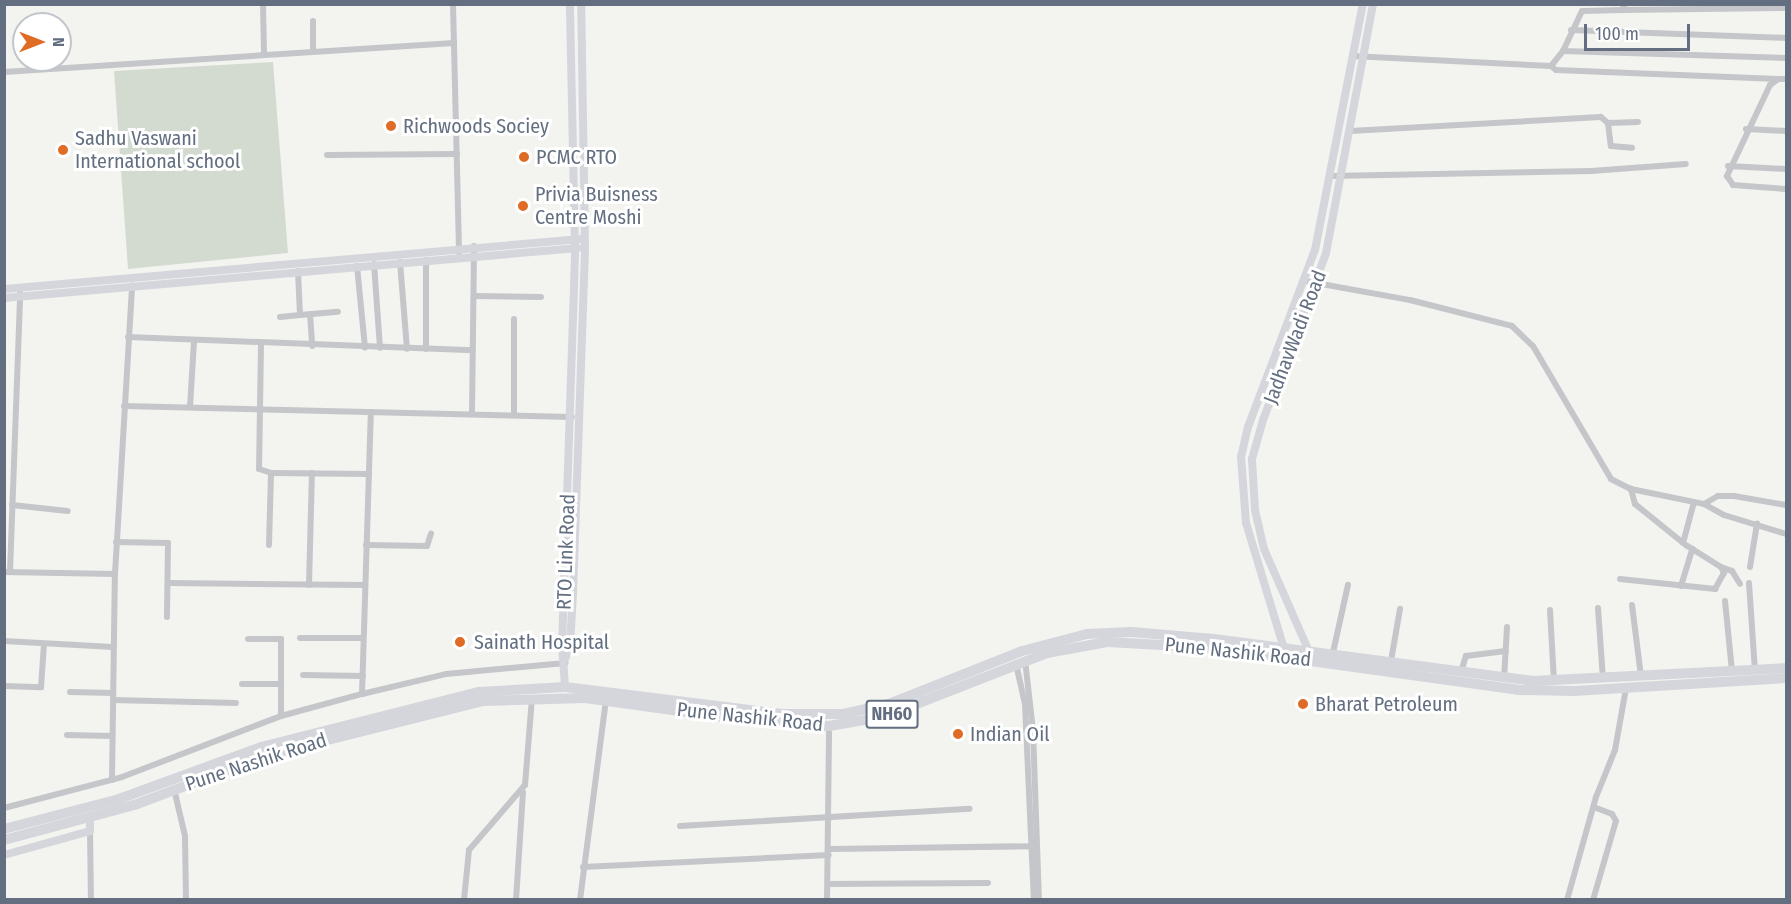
<!DOCTYPE html>
<html>
<head>
<meta charset="utf-8">
<style>
	body { margin:0 }
	#map { position:relative; width:1791px; height:904px; overflow:hidden; background:#f3f4f0; font-family:"Fira Sans Condensed",sans-serif }
	div>[style] { position:absolute }
	[style*='--x'] { left:calc(var(--x)*1px); top:calc(var(--y)*1px); width:calc(var(--w)*1px); rotate:calc(var(--a)*1deg) }
	.green>* { inset:0; background:#d3dbd1 }
	.street>* { height:6px; margin:-3px; padding:0 3px; transform-origin:3px; border-radius:3px; background:#c4c6ca }
	.secondary>* { height:8px; margin:-4px; padding:0 4px; transform-origin:4px; border-radius:4px; background:#d4d6dc }
	.highway>* { height:10px; margin:-5px; padding:0 5px; transform-origin:5px; border-radius:5px; background:#d4d6dc }
	.dots>* { width:16px; height:16px; translate:-50% -50%; box-sizing:border-box; border:3px solid #fff; border-radius:50% }
	span { translate:-50% -50%; white-space:nowrap; text-align:center; line-height:1.15; -webkit-text-stroke:6px #fff; paint-order:stroke }
	.shield-label span { padding:2px 4px; background:#fff; border:2px solid; border-radius:4px; -webkit-text-stroke-width:0 }
	.shield-label { font-size:18px; color:#636f80; font-weight:700 }
	.poi-label { font-size:20px; color:#636f80 }
	.left { translate:0 -50%; text-align:left }
	.street-label { font-size:20px; color:#636f80 }
	.frame { position:absolute; inset:0; border:6px solid #636f80; pointer-events:none }
	.north { position:absolute; left:12px; top:12px; width:60px; height:60px; box-sizing:border-box; background:#fff; border:2px solid #c1c5cc; border-radius:50%; rotate:90deg; font-size:16px; font-weight:700; line-height:24px; text-align:center; color:#636f80 }
	.north::after { content:''; display:block; margin:auto; width:21px; height:27px; background:#df6b25; clip-path:polygon(50% 0,100% 100%,50% 72%,0 100%) }
	.scale { position:absolute; left:1584px; top:24px; width:106px; height:27px; box-sizing:border-box; border:3px solid #636f80; border-top:0; padding-left:8px; font-size:18px; line-height:21px; white-space:nowrap; color:#636f80; -webkit-text-stroke:4px #fff; paint-order:stroke }
</style>
</head>
<body>
<div id="map">
	<div class="green">
		<i style="clip-path:polygon(273px 62px,288px 253px,128px 269px,114px 71px)"></i>
	</div>
	<div class="street">
		<i style="--x:263;--y:4;--w:49;--a:88.8"></i>
		<i style="--x:453;--y:4;--w:249;--a:88.6"></i>
		<i style="--x:1622;--y:10;--w:164;--a:-0.7"></i>
		<i style="--x:313;--y:21;--w:29;--a:90"></i>
		<i style="--x:1571;--y:30;--w:215;--a:2.1"></i>
		<i style="--x:1563;--y:51;--w:223;--a:1.8"></i>
		<i style="--x:1352;--y:56;--w:199;--a:2.9"></i>
		<i style="--x:1551;--y:66;--w:19;--a:-51"></i>
		<i style="--x:1563;--y:51;--w:44;--a:-64.6"></i>
		<i style="--x:1582;--y:11;--w:40;--a:-1.4"></i>
		<i style="--x:1622;--y:10;--w:7;--a:-63"></i>
		<i style="--x:1551;--y:66;--w:6;--a:39"></i>
		<i style="--x:1556;--y:70;--w:222;--a:2.3"></i>
		<i style="--x:4;--y:72;--w:451;--a:-3.7"></i>
		<i style="--x:1786;--y:79;--w:8;--a:180"></i>
		<i style="--x:1778;--y:79;--w:10;--a:143"></i>
		<i style="--x:1770;--y:85;--w:101;--a:115.3"></i>
		<i style="--x:1727;--y:176;--w:11;--a:56"></i>
		<i style="--x:1733;--y:185;--w:53;--a:4.3"></i>
		<i style="--x:1608;--y:123;--w:30;--a:-2"></i>
		<i style="--x:1746;--y:129;--w:40;--a:2.9"></i>
		<i style="--x:1350;--y:131;--w:251;--a:-3.2"></i>
		<i style="--x:1601;--y:117;--w:9;--a:41"></i>
		<i style="--x:1608;--y:123;--w:23;--a:83"></i>
		<i style="--x:1611;--y:146;--w:21;--a:5"></i>
		<i style="--x:327;--y:155;--w:130;--a:-0.4"></i>
		<i style="--x:1728;--y:166;--w:58;--a:3"></i>
		<i style="--x:1331;--y:176;--w:260;--a:-1.1"></i>
		<i style="--x:1591;--y:171;--w:95;--a:-4.2"></i>
		<i style="--x:426;--y:260;--w:89;--a:90"></i>
		<i style="--x:400;--y:262;--w:87;--a:85.4"></i>
		<i style="--x:374;--y:264;--w:84;--a:85.9"></i>
		<i style="--x:357;--y:266;--w:82;--a:84.4"></i>
		<i style="--x:298;--y:271;--w:44;--a:87.4"></i>
		<i style="--x:300;--y:315;--w:38;--a:-5"></i>
		<i style="--x:1305;--y:281;--w:107;--a:10.3"></i>
		<i style="--x:1410;--y:300;--w:105;--a:14.3"></i>
		<i style="--x:1512;--y:326;--w:29;--a:44"></i>
		<i style="--x:1533;--y:346;--w:154;--a:59.6"></i>
		<i style="--x:1611;--y:479;--w:22;--a:27"></i>
		<i style="--x:1631;--y:489;--w:75;--a:11.6"></i>
		<i style="--x:1704;--y:504;--w:23;--a:29"></i>
		<i style="--x:1724;--y:515;--w:65;--a:17"></i>
		<i style="--x:474;--y:296;--w:67;--a:0.9"></i>
		<i style="--x:310;--y:314;--w:32;--a:86"></i>
		<i style="--x:280;--y:317;--w:20;--a:-6"></i>
		<i style="--x:128;--y:337;--w:345;--a:2.2"></i>
		<i style="--x:261;--y:344;--w:125;--a:90.9"></i>
		<i style="--x:259;--y:469;--w:13;--a:18"></i>
		<i style="--x:271;--y:473;--w:98;--a:0.6"></i>
		<i style="--x:124;--y:406;--w:448;--a:1.4"></i>
		<i style="--x:190;--y:407;--w:66;--a:-86.5"></i>
		<i style="--x:472;--y:413;--w:167;--a:-89.3"></i>
		<i style="--x:514;--y:415;--w:96;--a:-90"></i>
		<i style="--x:1704;--y:504;--w:16;--a:-30"></i>
		<i style="--x:1718;--y:496;--w:16;--a:0"></i>
		<i style="--x:1734;--y:496;--w:53;--a:9.8"></i>
		<i style="--x:12;--y:505;--w:56;--a:6.1"></i>
		<i style="--x:116;--y:542;--w:52;--a:1.1"></i>
		<i style="--x:168;--y:543;--w:74;--a:90.8"></i>
		<i style="--x:1683;--y:543;--w:42;--a:-75"></i>
		<i style="--x:269;--y:545;--w:72;--a:-88.4"></i>
		<i style="--x:366;--y:545;--w:61;--a:0.9"></i>
		<i style="--x:427;--y:546;--w:13;--a:-72"></i>
		<i style="--x:1721;--y:567;--w:12;--a:20"></i>
		<i style="--x:1732;--y:571;--w:15;--a:58"></i>
		<i style="--x:1750;--y:567;--w:44;--a:-80.8"></i>
		<i style="--x:4;--y:572;--w:111;--a:1"></i>
		<i style="--x:10;--y:572;--w:279;--a:-87.9"></i>
		<i style="--x:1620;--y:579;--w:96;--a:6"></i>
		<i style="--x:1715;--y:589;--w:18;--a:-61"></i>
		<i style="--x:1724;--y:573;--w:7;--a:-117"></i>
		<i style="--x:1721;--y:567;--w:40;--a:-148"></i>
		<i style="--x:1687;--y:546;--w:67;--a:-141.1"></i>
		<i style="--x:1635;--y:504;--w:16;--a:-105"></i>
		<i style="--x:169;--y:583;--w:196;--a:0.6"></i>
		<i style="--x:1749;--y:583;--w:87;--a:86.1"></i>
		<i style="--x:309;--y:585;--w:112;--a:-88.5"></i>
		<i style="--x:1681;--y:586;--w:39;--a:-73"></i>
		<i style="--x:1725;--y:601;--w:70;--a:84.3"></i>
		<i style="--x:1632;--y:605;--w:72;--a:82.8"></i>
		<i style="--x:1598;--y:608;--w:71;--a:86"></i>
		<i style="--x:1550;--y:610;--w:72;--a:86.8"></i>
		<i style="--x:300;--y:638;--w:63;--a:0"></i>
		<i style="--x:248;--y:639;--w:33;--a:0"></i>
		<i style="--x:281;--y:639;--w:77;--a:90"></i>
		<i style="--x:4;--y:641;--w:109;--a:3.2"></i>
		<i style="--x:1332;--y:657;--w:74;--a:-77.5"></i>
		<i style="--x:1025;--y:660;--w:70;--a:83.5"></i>
		<i style="--x:1033;--y:730;--w:170;--a:88"></i>
		<i style="--x:1391;--y:661;--w:53;--a:-80.2"></i>
		<i style="--x:1016;--y:664;--w:41;--a:77.3"></i>
		<i style="--x:1025;--y:704;--w:196;--a:87.4"></i>
		<i style="--x:1461;--y:672;--w:17;--a:-73"></i>
		<i style="--x:1466;--y:656;--w:40;--a:-7.1"></i>
		<i style="--x:303;--y:675;--w:60;--a:1"></i>
		<i style="--x:1504;--y:679;--w:52;--a:-86.7"></i>
		<i style="--x:242;--y:684;--w:39;--a:0"></i>
		<i style="--x:4;--y:686;--w:37;--a:2"></i>
		<i style="--x:41;--y:687;--w:43;--a:-86"></i>
		<i style="--x:70;--y:692;--w:43;--a:1.3"></i>
		<i style="--x:362;--y:694;--w:282;--a:-88.2"></i>
		<i style="--x:113;--y:700;--w:123;--a:1.4"></i>
		<i style="--x:67;--y:735;--w:45;--a:1.3"></i>
		<i style="--x:112;--y:780;--w:206;--a:-89.2"></i>
		<i style="--x:115;--y:574;--w:289;--a:-86.6"></i>
		<i style="--x:174;--y:789;--w:48;--a:76.8"></i>
		<i style="--x:185;--y:836;--w:64;--a:89.1"></i>
		<i style="--x:4;--y:808;--w:122;--a:-14.7"></i>
		<i style="--x:122;--y:777;--w:170;--a:-21"></i>
		<i style="--x:281;--y:716;--w:84;--a:-15.2"></i>
		<i style="--x:362;--y:694;--w:86;--a:-13.4"></i>
		<i style="--x:446;--y:674;--w:120;--a:-5.3"></i>
		<i style="--x:680;--y:826;--w:290;--a:-3.4"></i>
		<i style="--x:90;--y:831;--w:69;--a:89.2"></i>
		<i style="--x:830;--y:849;--w:203;--a:-0.8"></i>
		<i style="--x:583;--y:867;--w:246;--a:-2.8"></i>
		<i style="--x:828;--y:884;--w:160;--a:-0.4"></i>
		<i style="--x:464;--y:900;--w:50;--a:-84.3"></i>
		<i style="--x:469;--y:850;--w:86;--a:-49.3"></i>
		<i style="--x:525;--y:785;--w:87;--a:-85.4"></i>
		<i style="--x:516;--y:900;--w:108;--a:-86.3"></i>
		<i style="--x:580;--y:900;--w:201;--a:-82.6"></i>
		<i style="--x:827;--y:900;--w:174;--a:-89.3"></i>
		<i style="--x:1567;--y:900;--w:107;--a:-74.3"></i>
		<i style="--x:1596;--y:797;--w:51;--a:-68"></i>
		<i style="--x:1615;--y:750;--w:63;--a:-79.9"></i>
		<i style="--x:1593;--y:900;--w:82;--a:-73.8"></i>
		<i style="--x:1616;--y:821;--w:8;--a:-120"></i>
		<i style="--x:1612;--y:814;--w:19;--a:-159"></i>
	</div>
	<div class="secondary">
		<i style="--x:4;--y:289;--w:579;--a:-4.95"></i>
		<i style="--x:4;--y:298;--w:576;--a:-4.98"></i>
		<i style="--x:1285;--y:652;--w:135;--a:-106.8"></i>
		<i style="--x:1246;--y:523;--w:66;--a:-94.3"></i>
		<i style="--x:1241;--y:457;--w:31;--a:-77"></i>
		<i style="--x:1248;--y:427;--w:189;--a:-69.3"></i>
		<i style="--x:1315;--y:250;--w:251;--a:-79"></i>
		<i style="--x:1311;--y:656;--w:117;--a:-113.7"></i>
		<i style="--x:1264;--y:549;--w:40;--a:-103"></i>
		<i style="--x:1255;--y:510;--w:51;--a:-93.4"></i>
		<i style="--x:1252;--y:459;--w:41;--a:-74.2"></i>
		<i style="--x:1263;--y:420;--w:178;--a:-69.3"></i>
		<i style="--x:1326;--y:253;--w:253;--a:-79.3"></i>
		<i style="--x:565;--y:659;--w:13;--a:-67"></i>
		<i style="--x:570;--y:647;--w:53;--a:-86.8"></i>
		<i style="--x:573;--y:594;--w:347;--a:-88"></i>
		<i style="--x:585;--y:247;--w:243;--a:-90.9"></i>
		<i style="--x:565;--y:687;--w:39;--a:-94"></i>
		<i style="--x:562;--y:648;--w:400;--a:-88.1"></i>
		<i style="--x:575;--y:248;--w:244;--a:-91.2"></i>
		<i style="--x:4;--y:855;--w:89;--a:-15.6"></i>
		<i style="--x:90;--y:831;--w:13;--a:-90"></i>
	</div>
	<div class="highway">
		<i style="--x:4;--y:829;--w:119;--a:-14.6"></i>
		<i style="--x:119;--y:799;--w:151;--a:-20.1"></i>
		<i style="--x:261;--y:747;--w:225;--a:-14.2"></i>
		<i style="--x:479;--y:692;--w:86;--a:-3.3"></i>
		<i style="--x:565;--y:687;--w:219;--a:7.1"></i>
		<i style="--x:782;--y:714;--w:61;--a:0"></i>
		<i style="--x:843;--y:714;--w:47;--a:-12.3"></i>
		<i style="--x:889;--y:704;--w:143;--a:-21.7"></i>
		<i style="--x:1022;--y:651;--w:67;--a:-14.7"></i>
		<i style="--x:1087;--y:634;--w:44;--a:-2.6"></i>
		<i style="--x:1131;--y:632;--w:83;--a:4.8"></i>
		<i style="--x:1214;--y:639;--w:322;--a:7.5"></i>
		<i style="--x:1533;--y:681;--w:253;--a:-2.9"></i>
		<i style="--x:4;--y:840;--w:138;--a:-15.1"></i>
		<i style="--x:137;--y:804;--w:140;--a:-20.5"></i>
		<i style="--x:268;--y:755;--w:222;--a:-14.1"></i>
		<i style="--x:483;--y:701;--w:102;--a:-1.7"></i>
		<i style="--x:585;--y:698;--w:169;--a:7.8"></i>
		<i style="--x:752;--y:721;--w:77;--a:3.7"></i>
		<i style="--x:829;--y:726;--w:55;--a:-9.5"></i>
		<i style="--x:883;--y:717;--w:176;--a:-21.3"></i>
		<i style="--x:1047;--y:653;--w:61;--a:-10.4"></i>
		<i style="--x:1107;--y:642;--w:110;--a:3.1"></i>
		<i style="--x:1217;--y:648;--w:304;--a:7.9"></i>
		<i style="--x:1518;--y:690;--w:56;--a:1"></i>
		<i style="--x:1574;--y:691;--w:212;--a:-3.5"></i>
	</div>
	<div class="dots">
		<i style="left:391px;top:126px;background:#df6b25"></i>
		<i style="left:63px;top:150px;background:#df6b25"></i>
		<i style="left:524px;top:157px;background:#df6b25"></i>
		<i style="left:523px;top:206px;background:#df6b25"></i>
		<i style="left:460px;top:642px;background:#df6b25"></i>
		<i style="left:1303px;top:704px;background:#df6b25"></i>
		<i style="left:958px;top:734px;background:#df6b25"></i>
	</div>
	<div class="shield-label">
		<span style="left:892px;top:714px">NH60</span>
	</div>
	<div class="poi-label">
		<span class="left" style="left:403px;top:126px">Richwoods Sociey</span>
		<span class="left" style="left:75px;top:150px">Sadhu Vaswani<br>International school</span>
		<span class="left" style="left:536px;top:157px">PCMC RTO</span>
		<span class="left" style="left:535px;top:206px">Privia Buisness<br>Centre Moshi</span>
		<span class="left" style="left:474px;top:642px">Sainath Hospital</span>
		<span class="left" style="left:1315px;top:704px">Bharat Petroleum</span>
		<span class="left" style="left:970px;top:734px">Indian Oil</span>
	</div>
	<div class="street-label">
		<span style="left:1295px;top:337px;rotate:-69deg">JadhavWadi Road</span>
		<span style="left:566px;top:552px;rotate:-88deg">RTO Link Road</span>
		<span style="left:1238px;top:652px;rotate:6deg">Pune Nashik Road</span>
		<span style="left:750px;top:717px;rotate:6deg">Pune Nashik Road</span>
		<span style="left:256px;top:762px;rotate:-18deg">Pune Nashik Road</span>
	</div>
	<div class="frame"></div>
	<div class="north">N</div>
	<div class="scale">100 m</div>
</div>
</body>
</html>
